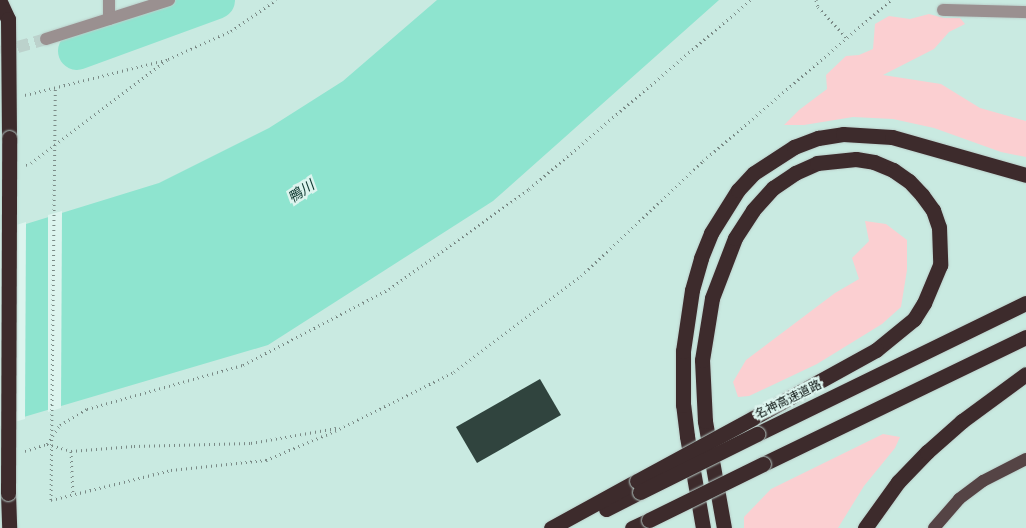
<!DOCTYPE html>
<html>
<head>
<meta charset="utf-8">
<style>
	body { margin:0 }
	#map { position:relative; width:1026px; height:528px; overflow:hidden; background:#dcf4ee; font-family:Overpass,"Noto Sans JP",sans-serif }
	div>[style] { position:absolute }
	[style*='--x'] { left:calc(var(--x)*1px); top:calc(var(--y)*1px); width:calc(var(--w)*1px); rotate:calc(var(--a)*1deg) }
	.built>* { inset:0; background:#c9eae1 }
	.green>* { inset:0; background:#fbcfd1 }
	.water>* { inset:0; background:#8ee4cf }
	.pier>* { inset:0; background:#dcf4ee }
	.river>* { height:38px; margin:-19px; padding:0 19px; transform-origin:19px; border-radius:19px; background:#8ee4cf }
	.building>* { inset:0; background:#30443e }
	.street-tunnel>* { height:12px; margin-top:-6px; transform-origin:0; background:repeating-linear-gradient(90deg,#bcd2cc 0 12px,transparent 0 18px) }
	.path>* { height:3px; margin-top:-1.5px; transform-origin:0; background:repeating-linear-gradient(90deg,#7a8a86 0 1px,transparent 0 5px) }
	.roads { filter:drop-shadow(0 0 1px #bacfca) drop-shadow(0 0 1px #bacfca) }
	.street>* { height:12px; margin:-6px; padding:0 6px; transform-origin:6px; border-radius:6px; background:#9a9090 }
	.primary>* { height:12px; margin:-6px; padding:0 6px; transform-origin:6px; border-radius:6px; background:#554445 }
	.highway>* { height:15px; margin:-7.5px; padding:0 7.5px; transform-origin:7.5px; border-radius:7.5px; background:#3d2b2c }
	.path-bridge>* { height:3px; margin-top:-1.5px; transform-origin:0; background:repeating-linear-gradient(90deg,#7a8a86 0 1px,transparent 0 5px) }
	.bridges { filter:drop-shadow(0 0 1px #bacfca) drop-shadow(0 0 1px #bacfca) }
	.highway-bridge>* { height:15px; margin:-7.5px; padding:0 7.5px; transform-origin:7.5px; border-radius:7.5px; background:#3d2b2c }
	span { translate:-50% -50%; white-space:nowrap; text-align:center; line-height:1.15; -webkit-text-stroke:5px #dcf4ee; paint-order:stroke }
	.street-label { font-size:12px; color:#070e0c }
	.water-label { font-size:14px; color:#0d362e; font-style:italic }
</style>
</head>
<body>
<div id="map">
	<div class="built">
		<i style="clip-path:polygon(0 0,1026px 0,1026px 528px,0 528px)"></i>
	</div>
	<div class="green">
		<i style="clip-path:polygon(929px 14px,944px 18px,960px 18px,965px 24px,949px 32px,934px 49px,883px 75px,941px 84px,980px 108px,1026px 121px,1026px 157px,1001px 152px,934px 128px,893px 119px,853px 117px,804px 125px,784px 125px,799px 110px,827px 89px,826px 75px,846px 56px,859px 55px,873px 49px,875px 24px,889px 16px,910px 19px)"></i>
		<i style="clip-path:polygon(865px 221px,886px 224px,907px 240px,907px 270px,901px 307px,882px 324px,817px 364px,749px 396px,738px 397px,733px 382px,746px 360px,835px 293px,859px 279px,852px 258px,869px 241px)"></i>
		<i style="clip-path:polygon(883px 434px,900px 437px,895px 448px,864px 486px,838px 528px,744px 528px,744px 517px,771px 489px)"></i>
	</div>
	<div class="water">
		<i style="clip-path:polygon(437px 0,719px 0,493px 201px,268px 345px,0 424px,0 232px,159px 183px,269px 128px,343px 81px)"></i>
	</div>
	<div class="pier">
		<i style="clip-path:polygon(62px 211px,61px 408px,48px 412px,48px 215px)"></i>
		<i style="clip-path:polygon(26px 222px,25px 419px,0 426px,0 230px)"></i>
	</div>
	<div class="river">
		<i style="--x:77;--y:51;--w:148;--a:-20.1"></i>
	</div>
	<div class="building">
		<i style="clip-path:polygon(540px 379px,561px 415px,477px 463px,456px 427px)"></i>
	</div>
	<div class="street-tunnel">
		<i style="--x:0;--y:52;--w:48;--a:-15.8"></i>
	</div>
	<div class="path">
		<i style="--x:816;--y:0;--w:7;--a:74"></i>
		<i style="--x:818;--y:7;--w:42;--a:46.9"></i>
		<i style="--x:25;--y:95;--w:144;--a:-14"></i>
		<i style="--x:26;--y:165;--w:5;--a:-22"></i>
		<i style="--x:31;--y:163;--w:172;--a:-37.2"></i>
		<i style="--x:168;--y:59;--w:69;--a:-24"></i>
		<i style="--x:231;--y:31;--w:55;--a:-34.6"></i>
		<i style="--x:47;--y:444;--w:25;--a:16"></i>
		<i style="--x:71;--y:451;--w:63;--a:-4.5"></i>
		<i style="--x:134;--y:446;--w:117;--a:-1.5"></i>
		<i style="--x:251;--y:443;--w:87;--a:-9.9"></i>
		<i style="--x:25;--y:451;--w:23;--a:-18"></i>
		<i style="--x:47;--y:444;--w:23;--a:-56"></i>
		<i style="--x:60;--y:425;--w:31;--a:-31"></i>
		<i style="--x:87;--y:409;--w:162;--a:-15.8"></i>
		<i style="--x:243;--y:365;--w:165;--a:-27.5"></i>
		<i style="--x:389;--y:289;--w:172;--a:-35.5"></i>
		<i style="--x:529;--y:189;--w:291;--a:-40.5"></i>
		<i style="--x:71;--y:451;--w:44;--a:87.4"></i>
		<i style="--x:51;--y:500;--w:124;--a:-14"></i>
		<i style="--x:171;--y:470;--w:96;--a:-6"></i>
		<i style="--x:266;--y:460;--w:75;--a:-22.8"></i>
		<i style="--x:335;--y:431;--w:133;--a:-26.4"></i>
		<i style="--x:454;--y:372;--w:159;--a:-37.1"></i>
		<i style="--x:581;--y:276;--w:168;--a:-43.3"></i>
		<i style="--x:703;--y:161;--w:248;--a:-40.6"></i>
	</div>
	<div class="roads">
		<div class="street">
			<i style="--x:943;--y:10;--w:83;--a:1.4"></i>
			<i style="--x:109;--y:19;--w:19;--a:-90"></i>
			<i style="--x:46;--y:39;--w:129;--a:-17.6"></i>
		</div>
		<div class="primary">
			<i style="--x:934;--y:528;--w:38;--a:-49"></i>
			<i style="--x:959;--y:499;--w:30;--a:-37"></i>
			<i style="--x:983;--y:481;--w:48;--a:-27.1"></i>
		</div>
		<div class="highway">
			<i style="--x:0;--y:2;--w:19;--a:65"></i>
			<i style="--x:8;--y:19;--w:119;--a:89.5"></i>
			<i style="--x:757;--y:434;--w:299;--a:-26"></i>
			<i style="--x:763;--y:464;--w:292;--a:-25.8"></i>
			<i style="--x:8;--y:493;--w:35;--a:88"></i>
			<i style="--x:606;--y:509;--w:38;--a:-27"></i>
			<i style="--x:551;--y:528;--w:98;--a:-28.7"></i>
			<i style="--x:632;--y:528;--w:19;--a:-25"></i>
			<i style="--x:703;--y:528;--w:93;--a:-99.9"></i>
			<i style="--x:687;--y:436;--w:31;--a:-97"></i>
			<i style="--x:683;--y:405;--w:54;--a:-90"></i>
			<i style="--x:683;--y:351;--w:62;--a:-81.6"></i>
			<i style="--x:692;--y:290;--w:33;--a:-74"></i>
			<i style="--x:701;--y:258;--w:27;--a:-68"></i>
			<i style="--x:711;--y:233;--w:51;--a:-57.9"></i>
			<i style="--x:738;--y:190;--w:23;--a:-47"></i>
			<i style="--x:754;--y:173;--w:48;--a:-33"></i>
			<i style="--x:794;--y:147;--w:26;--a:-21"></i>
			<i style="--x:818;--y:138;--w:25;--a:-9"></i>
			<i style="--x:843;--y:134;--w:49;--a:3.5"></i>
			<i style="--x:892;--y:137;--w:139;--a:15.8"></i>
			<i style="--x:724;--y:528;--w:109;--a:-100.1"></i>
			<i style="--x:705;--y:421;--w:61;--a:-92.8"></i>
			<i style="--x:702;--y:360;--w:63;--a:-80.8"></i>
			<i style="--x:712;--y:298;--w:64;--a:-69"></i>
			<i style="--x:735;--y:238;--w:33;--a:-57"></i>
			<i style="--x:753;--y:210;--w:30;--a:-48"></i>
			<i style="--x:773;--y:188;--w:27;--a:-34"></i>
			<i style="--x:795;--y:173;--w:24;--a:-24"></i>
			<i style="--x:817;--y:163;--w:39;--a:-6"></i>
			<i style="--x:856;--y:159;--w:18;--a:9"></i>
			<i style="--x:874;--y:162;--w:21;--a:23"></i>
			<i style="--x:893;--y:170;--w:19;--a:35"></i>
			<i style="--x:909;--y:181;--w:19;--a:47"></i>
			<i style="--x:922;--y:195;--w:19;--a:54"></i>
			<i style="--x:933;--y:210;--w:18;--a:71"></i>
			<i style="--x:939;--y:227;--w:38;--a:88"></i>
			<i style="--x:940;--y:265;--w:41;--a:112.8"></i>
			<i style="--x:924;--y:303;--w:19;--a:122"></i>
			<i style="--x:914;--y:319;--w:49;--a:140.8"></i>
			<i style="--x:876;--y:350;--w:141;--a:151.1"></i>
			<i style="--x:865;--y:528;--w:57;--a:-54.3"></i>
			<i style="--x:898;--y:482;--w:42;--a:-46"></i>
			<i style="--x:927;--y:452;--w:47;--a:-41.5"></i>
			<i style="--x:962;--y:421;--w:79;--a:-36.3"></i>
		</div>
	</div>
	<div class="path-bridge">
		<i style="--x:51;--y:500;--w:412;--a:-89.4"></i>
	</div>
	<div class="bridges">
		<div class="highway-bridge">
			<i style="--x:637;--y:481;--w:132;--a:-28.5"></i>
			<i style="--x:640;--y:492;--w:131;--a:-26.4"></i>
			<i style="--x:8;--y:493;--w:355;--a:-89.8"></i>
			<i style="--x:649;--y:520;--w:127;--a:-26.2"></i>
		</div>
	</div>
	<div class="street-label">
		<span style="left:789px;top:401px;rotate:-26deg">名神高速道路</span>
	</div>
	<div class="water-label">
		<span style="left:302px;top:193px;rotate:-34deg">鴨川</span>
	</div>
</div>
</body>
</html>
